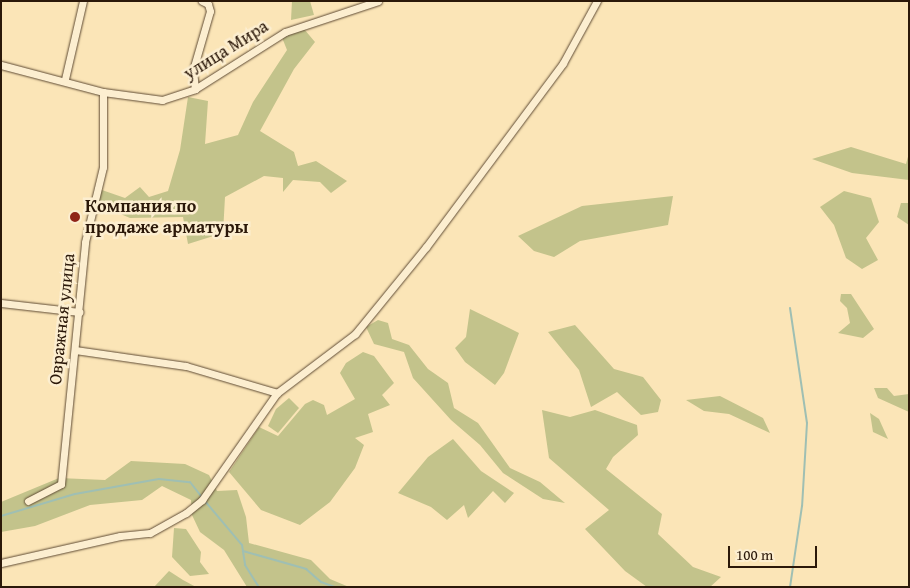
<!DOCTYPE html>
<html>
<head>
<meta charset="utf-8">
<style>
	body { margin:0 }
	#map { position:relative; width:910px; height:588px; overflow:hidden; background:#fbe5b7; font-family:"Gentium Book Plus",serif }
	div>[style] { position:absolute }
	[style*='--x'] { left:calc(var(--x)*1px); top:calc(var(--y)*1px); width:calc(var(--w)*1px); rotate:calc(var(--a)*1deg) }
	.green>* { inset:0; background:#c3c38b }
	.stream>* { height:2px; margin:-1px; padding:0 1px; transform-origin:1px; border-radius:1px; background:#9fbfb3 }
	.roads { filter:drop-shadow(0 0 1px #5f4b34) drop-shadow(0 0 1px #5f4b34) }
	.minor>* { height:7px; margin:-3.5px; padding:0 3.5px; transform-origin:3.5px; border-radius:3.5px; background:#fceed0 }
	.dots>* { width:14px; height:14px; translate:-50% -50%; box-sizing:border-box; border:2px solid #fceed0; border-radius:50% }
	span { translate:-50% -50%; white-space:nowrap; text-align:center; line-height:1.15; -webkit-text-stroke:5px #fceed0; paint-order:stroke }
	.street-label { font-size:18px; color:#2b1809 }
	.poi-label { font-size:18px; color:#2b1809; font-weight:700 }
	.left { translate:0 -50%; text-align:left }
	.frame { position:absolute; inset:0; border:2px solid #2b1809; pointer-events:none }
	.scale { position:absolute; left:728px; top:546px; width:89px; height:22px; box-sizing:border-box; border:2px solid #2b1809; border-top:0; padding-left:6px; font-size:15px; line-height:18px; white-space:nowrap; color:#2b1809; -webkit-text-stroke:4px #fceed0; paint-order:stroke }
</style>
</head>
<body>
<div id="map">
	<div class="green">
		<i style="clip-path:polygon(292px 1px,310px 1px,314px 15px,291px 20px)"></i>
		<i style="clip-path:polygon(304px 29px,315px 42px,294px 69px,260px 131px,294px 152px,298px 166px,316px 161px,347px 181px,331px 193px,320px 182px,293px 180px,283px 192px,283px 178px,264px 176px,225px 197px,223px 233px,188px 244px,183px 217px,130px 218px,97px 204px,99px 189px,125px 198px,140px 187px,149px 197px,168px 191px,180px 150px,188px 97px,208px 101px,205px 144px,238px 135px,253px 102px,287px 50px,281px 35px)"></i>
		<i style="clip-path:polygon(851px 147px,906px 164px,909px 153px,909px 180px,852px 173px,812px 159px)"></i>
		<i style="clip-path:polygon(844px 191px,871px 198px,879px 222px,866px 238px,878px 260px,862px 269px,846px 258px,834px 225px,820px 207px)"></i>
		<i style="clip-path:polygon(673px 196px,668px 225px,580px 241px,554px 257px,534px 251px,518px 236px,582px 206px)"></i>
		<i style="clip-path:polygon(901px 203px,909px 203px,909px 225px,897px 217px)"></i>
		<i style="clip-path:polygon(841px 294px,851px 294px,874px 329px,863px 338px,838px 333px,850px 323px,847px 308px,840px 301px)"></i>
		<i style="clip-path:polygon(470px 309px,519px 333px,504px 373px,495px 385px,465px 362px,455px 348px,466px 337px)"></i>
		<i style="clip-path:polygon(378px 320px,388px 323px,392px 339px,409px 345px,428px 369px,448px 383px,454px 408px,478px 423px,510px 468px,540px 482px,565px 503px,543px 499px,503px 473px,480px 445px,451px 420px,413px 378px,404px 352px,374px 344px,366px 327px)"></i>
		<i style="clip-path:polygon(575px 325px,614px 369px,643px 377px,661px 400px,658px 412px,641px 415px,617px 392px,591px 407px,579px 370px,548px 332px)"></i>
		<i style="clip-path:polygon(363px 352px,374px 356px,394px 383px,382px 395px,390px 405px,368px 414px,373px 432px,355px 438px,364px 445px,355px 468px,330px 502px,300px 525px,261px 510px,229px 472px,259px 427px,278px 436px,305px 404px,313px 400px,324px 405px,327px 415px,355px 399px,340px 373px,346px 363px)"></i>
		<i style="clip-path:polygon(874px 388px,887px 388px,894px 396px,909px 394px,909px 412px,878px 398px)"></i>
		<i style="clip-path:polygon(720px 396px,763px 418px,770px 433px,729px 414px,704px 411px,686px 400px)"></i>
		<i style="clip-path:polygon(289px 398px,299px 408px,278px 433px,268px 426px,276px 409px)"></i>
		<i style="clip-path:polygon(542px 410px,570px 417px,595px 410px,637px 425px,638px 435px,613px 457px,606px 469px,662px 514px,658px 534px,693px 567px,721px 577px,710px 587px,647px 587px,625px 571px,585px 529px,609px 510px,549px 458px)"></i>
		<i style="clip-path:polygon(870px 413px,879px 419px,888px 439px,873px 432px)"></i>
		<i style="clip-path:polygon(453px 439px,481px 471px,514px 493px,505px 503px,493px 491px,468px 518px,464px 505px,447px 520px,431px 507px,398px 493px,428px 457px)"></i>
		<i style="clip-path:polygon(131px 461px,185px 464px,209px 475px,217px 491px,237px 490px,246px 517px,249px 543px,311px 560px,330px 579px,349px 587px,247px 587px,224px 550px,200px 532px,192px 515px,191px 500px,162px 486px,142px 500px,90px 505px,35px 526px,1px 532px,1px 502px,59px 478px,105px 480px)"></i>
		<i style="clip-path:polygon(174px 528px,186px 529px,201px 552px,200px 562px,209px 574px,190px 576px,172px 557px)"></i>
		<i style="clip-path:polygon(169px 571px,183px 580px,196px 587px,154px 587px)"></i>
	</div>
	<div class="stream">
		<i style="--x:790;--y:308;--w:116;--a:81.6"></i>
		<i style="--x:807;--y:423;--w:83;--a:93.4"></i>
		<i style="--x:802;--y:506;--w:82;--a:98.4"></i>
		<i style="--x:204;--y:500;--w:59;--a:49.8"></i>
		<i style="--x:242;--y:545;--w:20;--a:81"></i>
		<i style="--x:245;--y:565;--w:26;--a:58"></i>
		<i style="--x:1;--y:516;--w:77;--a:-16.6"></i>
		<i style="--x:75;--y:494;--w:85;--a:-10.1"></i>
		<i style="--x:159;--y:479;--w:31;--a:6"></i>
		<i style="--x:190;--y:482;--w:18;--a:52"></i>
		<i style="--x:243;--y:551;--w:66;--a:15.9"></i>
		<i style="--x:306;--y:569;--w:20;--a:41"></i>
		<i style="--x:321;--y:582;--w:15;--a:20"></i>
	</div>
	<div class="roads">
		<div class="minor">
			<i style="--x:1;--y:65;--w:106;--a:14.8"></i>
			<i style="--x:103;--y:92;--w:60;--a:7.7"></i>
			<i style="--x:162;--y:100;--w:35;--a:-18"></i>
			<i style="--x:195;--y:89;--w:107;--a:-32.3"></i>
			<i style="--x:285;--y:32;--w:98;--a:-18.4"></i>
			<i style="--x:65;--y:79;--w:80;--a:-77"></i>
			<i style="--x:195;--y:89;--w:19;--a:-96"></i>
			<i style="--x:193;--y:70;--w:61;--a:-73.9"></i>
			<i style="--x:210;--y:11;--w:7;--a:-106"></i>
			<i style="--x:208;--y:4;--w:7;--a:-153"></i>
			<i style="--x:1;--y:303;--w:79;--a:6.6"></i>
			<i style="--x:75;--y:350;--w:112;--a:8.2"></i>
			<i style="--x:186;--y:366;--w:95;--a:16.5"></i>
			<i style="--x:28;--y:501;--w:37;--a:-27"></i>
			<i style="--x:61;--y:484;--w:243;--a:-84.3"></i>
			<i style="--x:85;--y:242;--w:77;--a:-76.5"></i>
			<i style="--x:103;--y:167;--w:75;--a:-90"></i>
			<i style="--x:1;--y:563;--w:122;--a:-12.8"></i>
			<i style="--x:120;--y:536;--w:30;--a:-6"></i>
			<i style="--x:150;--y:533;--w:41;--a:-29.1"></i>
			<i style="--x:186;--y:513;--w:21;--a:-39"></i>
			<i style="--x:202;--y:500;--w:131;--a:-55"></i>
			<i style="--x:277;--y:393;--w:98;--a:-37.1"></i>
			<i style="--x:355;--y:334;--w:112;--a:-50.8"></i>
			<i style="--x:426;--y:247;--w:229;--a:-53.3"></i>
			<i style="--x:563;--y:63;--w:71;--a:-61.3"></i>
		</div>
	</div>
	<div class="dots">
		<i style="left:75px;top:217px;background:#8f2418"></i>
	</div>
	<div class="street-label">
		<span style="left:226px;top:50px;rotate:-32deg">улица Мира</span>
		<span style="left:62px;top:319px;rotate:-84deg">Овражная улица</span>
	</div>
	<div class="poi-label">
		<span class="left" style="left:85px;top:217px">Компания по<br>продаже арматуры</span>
	</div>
	<div class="frame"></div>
	<div class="scale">100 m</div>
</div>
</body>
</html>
